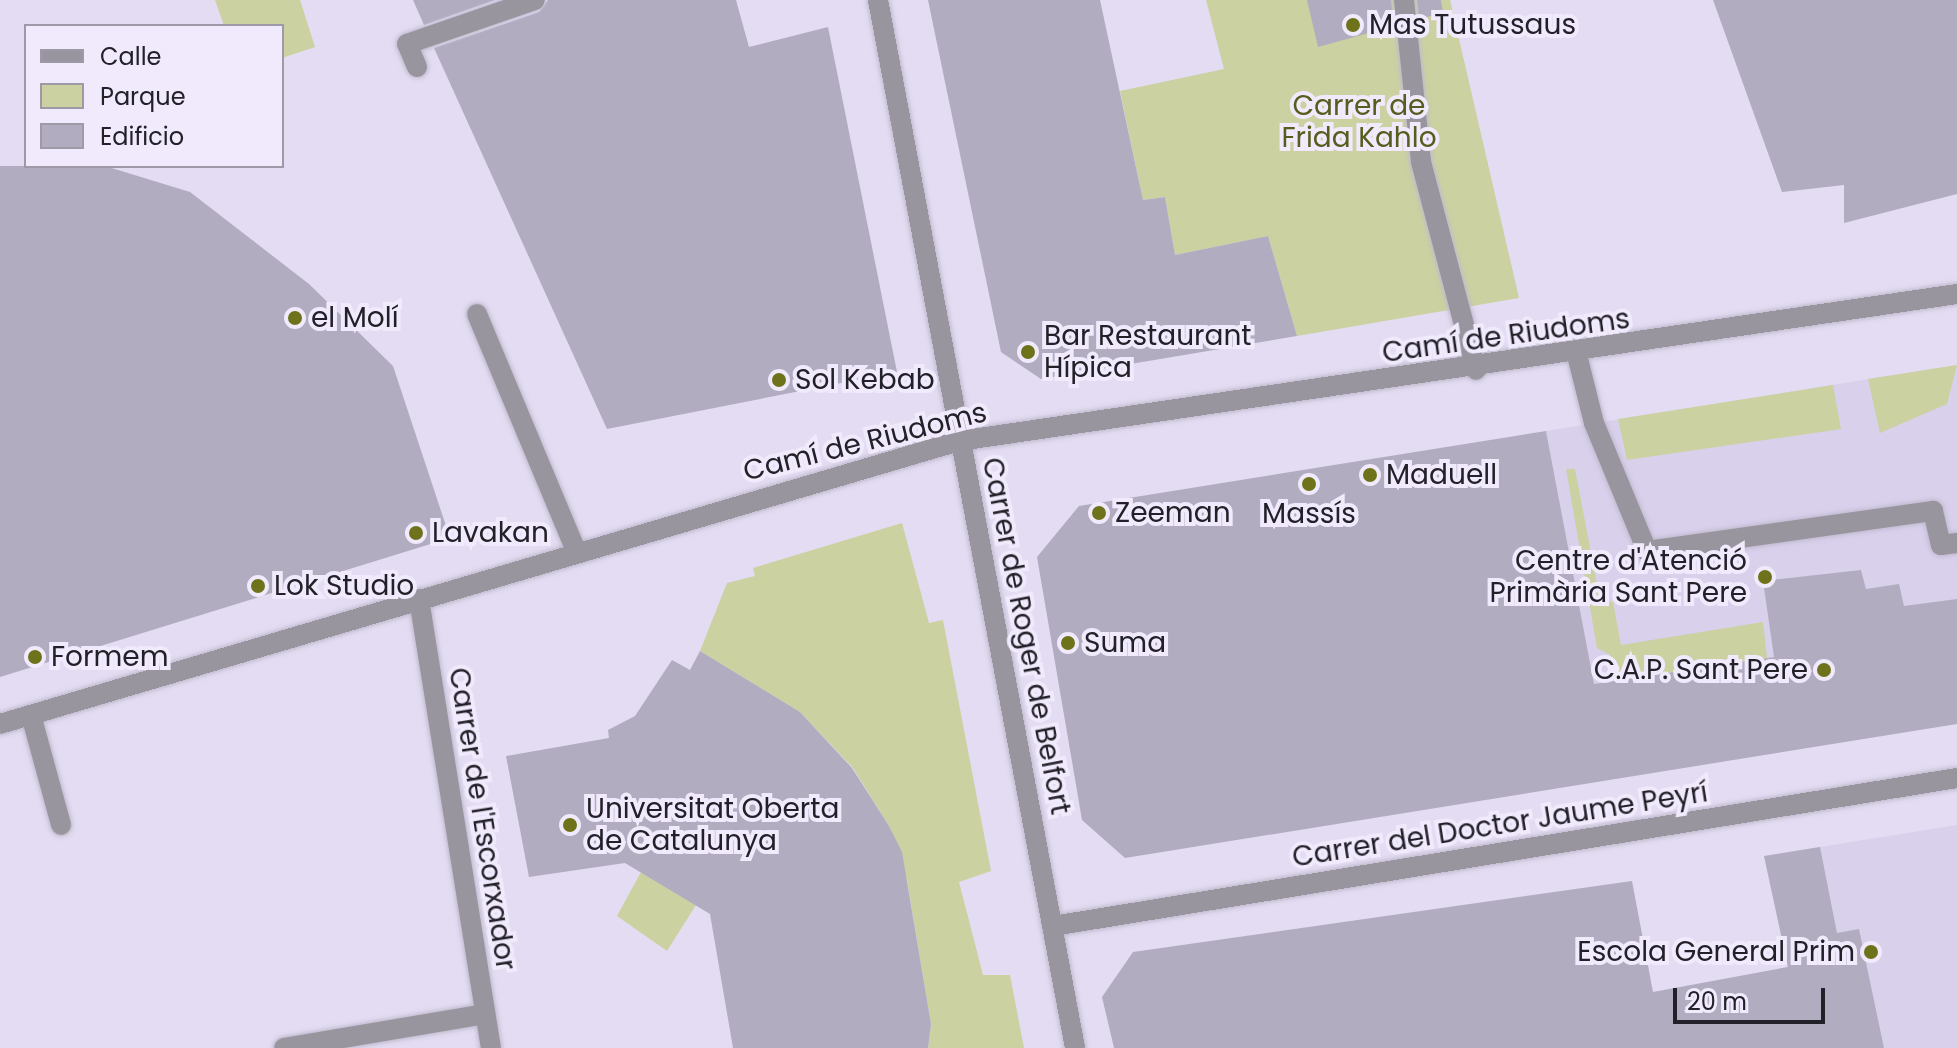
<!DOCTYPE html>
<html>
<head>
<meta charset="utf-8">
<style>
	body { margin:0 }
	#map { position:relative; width:1957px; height:1048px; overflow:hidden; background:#e3dcf2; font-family:Poppins,sans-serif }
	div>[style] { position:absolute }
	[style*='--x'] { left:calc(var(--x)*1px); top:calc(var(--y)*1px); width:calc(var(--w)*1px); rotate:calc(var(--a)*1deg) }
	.built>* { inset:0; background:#d9d0ec }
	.green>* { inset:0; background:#ccd1a1 }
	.building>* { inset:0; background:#b2acc0 }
	.roads { filter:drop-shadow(0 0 2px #c0bace) drop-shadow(0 0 2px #c0bace) }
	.service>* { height:20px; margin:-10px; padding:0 10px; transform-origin:10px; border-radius:10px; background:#98959e }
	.minor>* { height:20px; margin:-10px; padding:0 10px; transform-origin:10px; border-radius:10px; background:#98959e }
	.dots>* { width:22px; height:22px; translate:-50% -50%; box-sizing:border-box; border:4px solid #f0eafc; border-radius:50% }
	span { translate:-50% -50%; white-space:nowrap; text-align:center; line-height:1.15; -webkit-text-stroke:8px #f0eafc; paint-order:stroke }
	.poi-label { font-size:28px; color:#222028 }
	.left { translate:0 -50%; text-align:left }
	.right { translate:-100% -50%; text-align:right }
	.park-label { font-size:28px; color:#585c1e }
	.street-label { font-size:28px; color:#222028 }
	.legend { position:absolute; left:24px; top:24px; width:260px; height:144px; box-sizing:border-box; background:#f0eafc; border:2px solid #9e99a7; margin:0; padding:10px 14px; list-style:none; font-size:24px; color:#222028 }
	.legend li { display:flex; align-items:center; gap:16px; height:40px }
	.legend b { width:40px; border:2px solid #9e99a7 }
	.scale { position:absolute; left:1673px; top:988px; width:152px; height:36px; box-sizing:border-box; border:4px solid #222028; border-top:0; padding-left:10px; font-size:24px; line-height:28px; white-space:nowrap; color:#222028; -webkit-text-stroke:6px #f0eafc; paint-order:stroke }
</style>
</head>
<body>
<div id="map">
	<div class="built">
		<i style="clip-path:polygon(1957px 365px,1957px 724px,1611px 776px,1546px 431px)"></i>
		<i style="clip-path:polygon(1957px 825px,1957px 1048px,1805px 1048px,1764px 856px)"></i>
	</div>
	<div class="green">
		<i style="clip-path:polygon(215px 0,300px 0,315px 47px,282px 58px,282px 26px,224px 26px)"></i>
		<i style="clip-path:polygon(1206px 0,1450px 0,1519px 298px,1297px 336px,1268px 236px,1175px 255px,1165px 197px,1143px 200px,1120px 91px,1224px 69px)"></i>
		<i style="clip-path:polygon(1957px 365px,1947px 404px,1880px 433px,1868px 379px)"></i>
		<i style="clip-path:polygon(1833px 385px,1841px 429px,1627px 460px,1618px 419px)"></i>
		<i style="clip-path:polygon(1566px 469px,1575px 469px,1600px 600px,1613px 602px,1621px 645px,1763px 622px,1767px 658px,1615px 681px,1610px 655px,1597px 648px)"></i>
		<i style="clip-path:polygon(902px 523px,929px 623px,943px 620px,991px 871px,959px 882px,983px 975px,1010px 975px,1024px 1048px,928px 1048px,931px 1024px,907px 880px,889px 826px,853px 768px,800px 712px,700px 651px,727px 583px,755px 576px,753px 568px)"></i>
		<i style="clip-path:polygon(641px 872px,696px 905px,667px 951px,617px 916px)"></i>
	</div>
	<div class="building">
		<i style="clip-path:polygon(413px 0,495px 0,424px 25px)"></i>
		<i style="clip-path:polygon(548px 0,736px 0,749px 47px,828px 27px,897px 372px,607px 429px,434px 48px,539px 12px)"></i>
		<i style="clip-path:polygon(928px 0,1100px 0,1143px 200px,1165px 197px,1175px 255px,1268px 236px,1297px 336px,1041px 379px,1001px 352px)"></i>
		<i style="clip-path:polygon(1307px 0,1391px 0,1394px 26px,1318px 47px)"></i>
		<i style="clip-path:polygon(1417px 0,1441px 0,1443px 13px,1419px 19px)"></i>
		<i style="clip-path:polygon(1713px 0,1957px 0,1957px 194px,1844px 223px,1844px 185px,1782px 192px)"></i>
		<i style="clip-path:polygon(0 166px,105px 166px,190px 192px,309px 284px,393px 366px,450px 538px,0 677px)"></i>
		<i style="clip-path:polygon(1546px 431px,1594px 684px,1774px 657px,1763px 581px,1861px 570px,1866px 589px,1899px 584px,1904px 606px,1957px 599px,1957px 724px,1125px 858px,1082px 820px,1037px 557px,1079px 506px)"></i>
		<i style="clip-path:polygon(700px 651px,800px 712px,852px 768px,889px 826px,902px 852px,931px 1024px,928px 1048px,733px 1048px,710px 914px,625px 863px,529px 877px,506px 756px,609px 738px,608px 730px,635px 716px,672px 660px,690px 670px)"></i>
		<i style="clip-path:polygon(1820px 847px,1837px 933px,1859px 929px,1884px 1048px,1114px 1048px,1102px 997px,1133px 952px,1632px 881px,1653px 992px,1788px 967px,1764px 856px)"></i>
	</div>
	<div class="roads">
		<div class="service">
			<i style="--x:1404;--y:0;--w:163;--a:84"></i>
			<i style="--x:1421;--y:162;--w:215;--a:75.2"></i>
			<i style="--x:477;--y:314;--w:254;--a:67.3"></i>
			<i style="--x:1577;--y:355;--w:70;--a:76"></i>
			<i style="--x:1594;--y:423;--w:139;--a:67.5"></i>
			<i style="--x:1647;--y:551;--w:289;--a:-8"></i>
			<i style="--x:1933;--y:511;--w:35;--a:77"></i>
			<i style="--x:1941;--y:545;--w:16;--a:-7"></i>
			<i style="--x:31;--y:715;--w:114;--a:74.7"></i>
			<i style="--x:284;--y:1048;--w:204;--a:-9.6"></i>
		</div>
		<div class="minor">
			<i style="--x:878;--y:0;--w:1066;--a:79.35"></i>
			<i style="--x:417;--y:67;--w:25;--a:-113"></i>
			<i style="--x:407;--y:44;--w:135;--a:-19"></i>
			<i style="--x:419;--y:599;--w:455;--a:80.9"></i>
			<i style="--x:0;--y:724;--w:1000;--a:-16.44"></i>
			<i style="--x:959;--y:441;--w:1009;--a:-8.38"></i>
			<i style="--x:1053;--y:926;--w:916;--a:-9.3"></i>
		</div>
	</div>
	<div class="dots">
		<i style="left:1353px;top:25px;background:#6e731b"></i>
		<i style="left:295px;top:318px;background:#6e731b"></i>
		<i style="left:1028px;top:352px;background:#6e731b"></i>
		<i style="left:779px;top:380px;background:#6e731b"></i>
		<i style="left:1370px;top:475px;background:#6e731b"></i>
		<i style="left:1309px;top:484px;background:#6e731b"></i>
		<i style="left:1099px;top:513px;background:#6e731b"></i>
		<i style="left:416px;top:533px;background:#6e731b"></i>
		<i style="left:1765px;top:577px;background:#6e731b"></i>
		<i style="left:258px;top:586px;background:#6e731b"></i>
		<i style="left:1068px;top:643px;background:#6e731b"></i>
		<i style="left:35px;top:657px;background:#6e731b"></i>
		<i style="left:1824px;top:670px;background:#6e731b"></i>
		<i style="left:570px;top:825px;background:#6e731b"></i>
		<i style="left:1871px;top:952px;background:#6e731b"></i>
	</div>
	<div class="poi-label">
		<span class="left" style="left:1369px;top:25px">Mas Tutussaus</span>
		<span class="left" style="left:311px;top:318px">el Molí</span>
		<span class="left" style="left:1044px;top:352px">Bar Restaurant<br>Hípica</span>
		<span class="left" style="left:795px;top:380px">Sol Kebab</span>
		<span class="left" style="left:1386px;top:475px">Maduell</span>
		<span class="left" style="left:1115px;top:513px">Zeeman</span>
		<span style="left:1309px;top:514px">Massís</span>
		<span class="left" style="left:432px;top:533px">Lavakan</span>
		<span class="right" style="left:1747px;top:577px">Centre d'Atenció<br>Primària Sant Pere</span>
		<span class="left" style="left:274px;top:586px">Lok Studio</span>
		<span class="left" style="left:1084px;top:643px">Suma</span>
		<span class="left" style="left:51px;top:657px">Formem</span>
		<span class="right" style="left:1808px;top:670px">C.A.P. Sant Pere</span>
		<span class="left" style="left:586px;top:825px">Universitat Oberta<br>de Catalunya</span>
		<span class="right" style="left:1855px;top:952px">Escola General Prim</span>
	</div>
	<div class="park-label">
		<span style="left:1359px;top:122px">Carrer de<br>Frida Kahlo</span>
	</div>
	<div class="street-label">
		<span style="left:1506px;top:336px;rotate:-8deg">Camí de Riudoms</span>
		<span style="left:865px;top:442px;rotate:-14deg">Camí de Riudoms</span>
		<span style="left:1026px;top:636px;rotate:79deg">Carrer de Roger de Belfort</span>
		<span style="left:482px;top:819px;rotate:81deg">Carrer de l'Escorxador</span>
		<span style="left:1500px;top:825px;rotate:-9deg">Carrer del Doctor Jaume Peyrí</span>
	</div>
	<ul class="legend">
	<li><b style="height:10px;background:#98959e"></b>Calle</li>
	<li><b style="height:22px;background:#ccd1a1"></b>Parque</li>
	<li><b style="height:22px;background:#b2acc0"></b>Edificio</li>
	</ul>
	<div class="scale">20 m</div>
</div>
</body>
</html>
